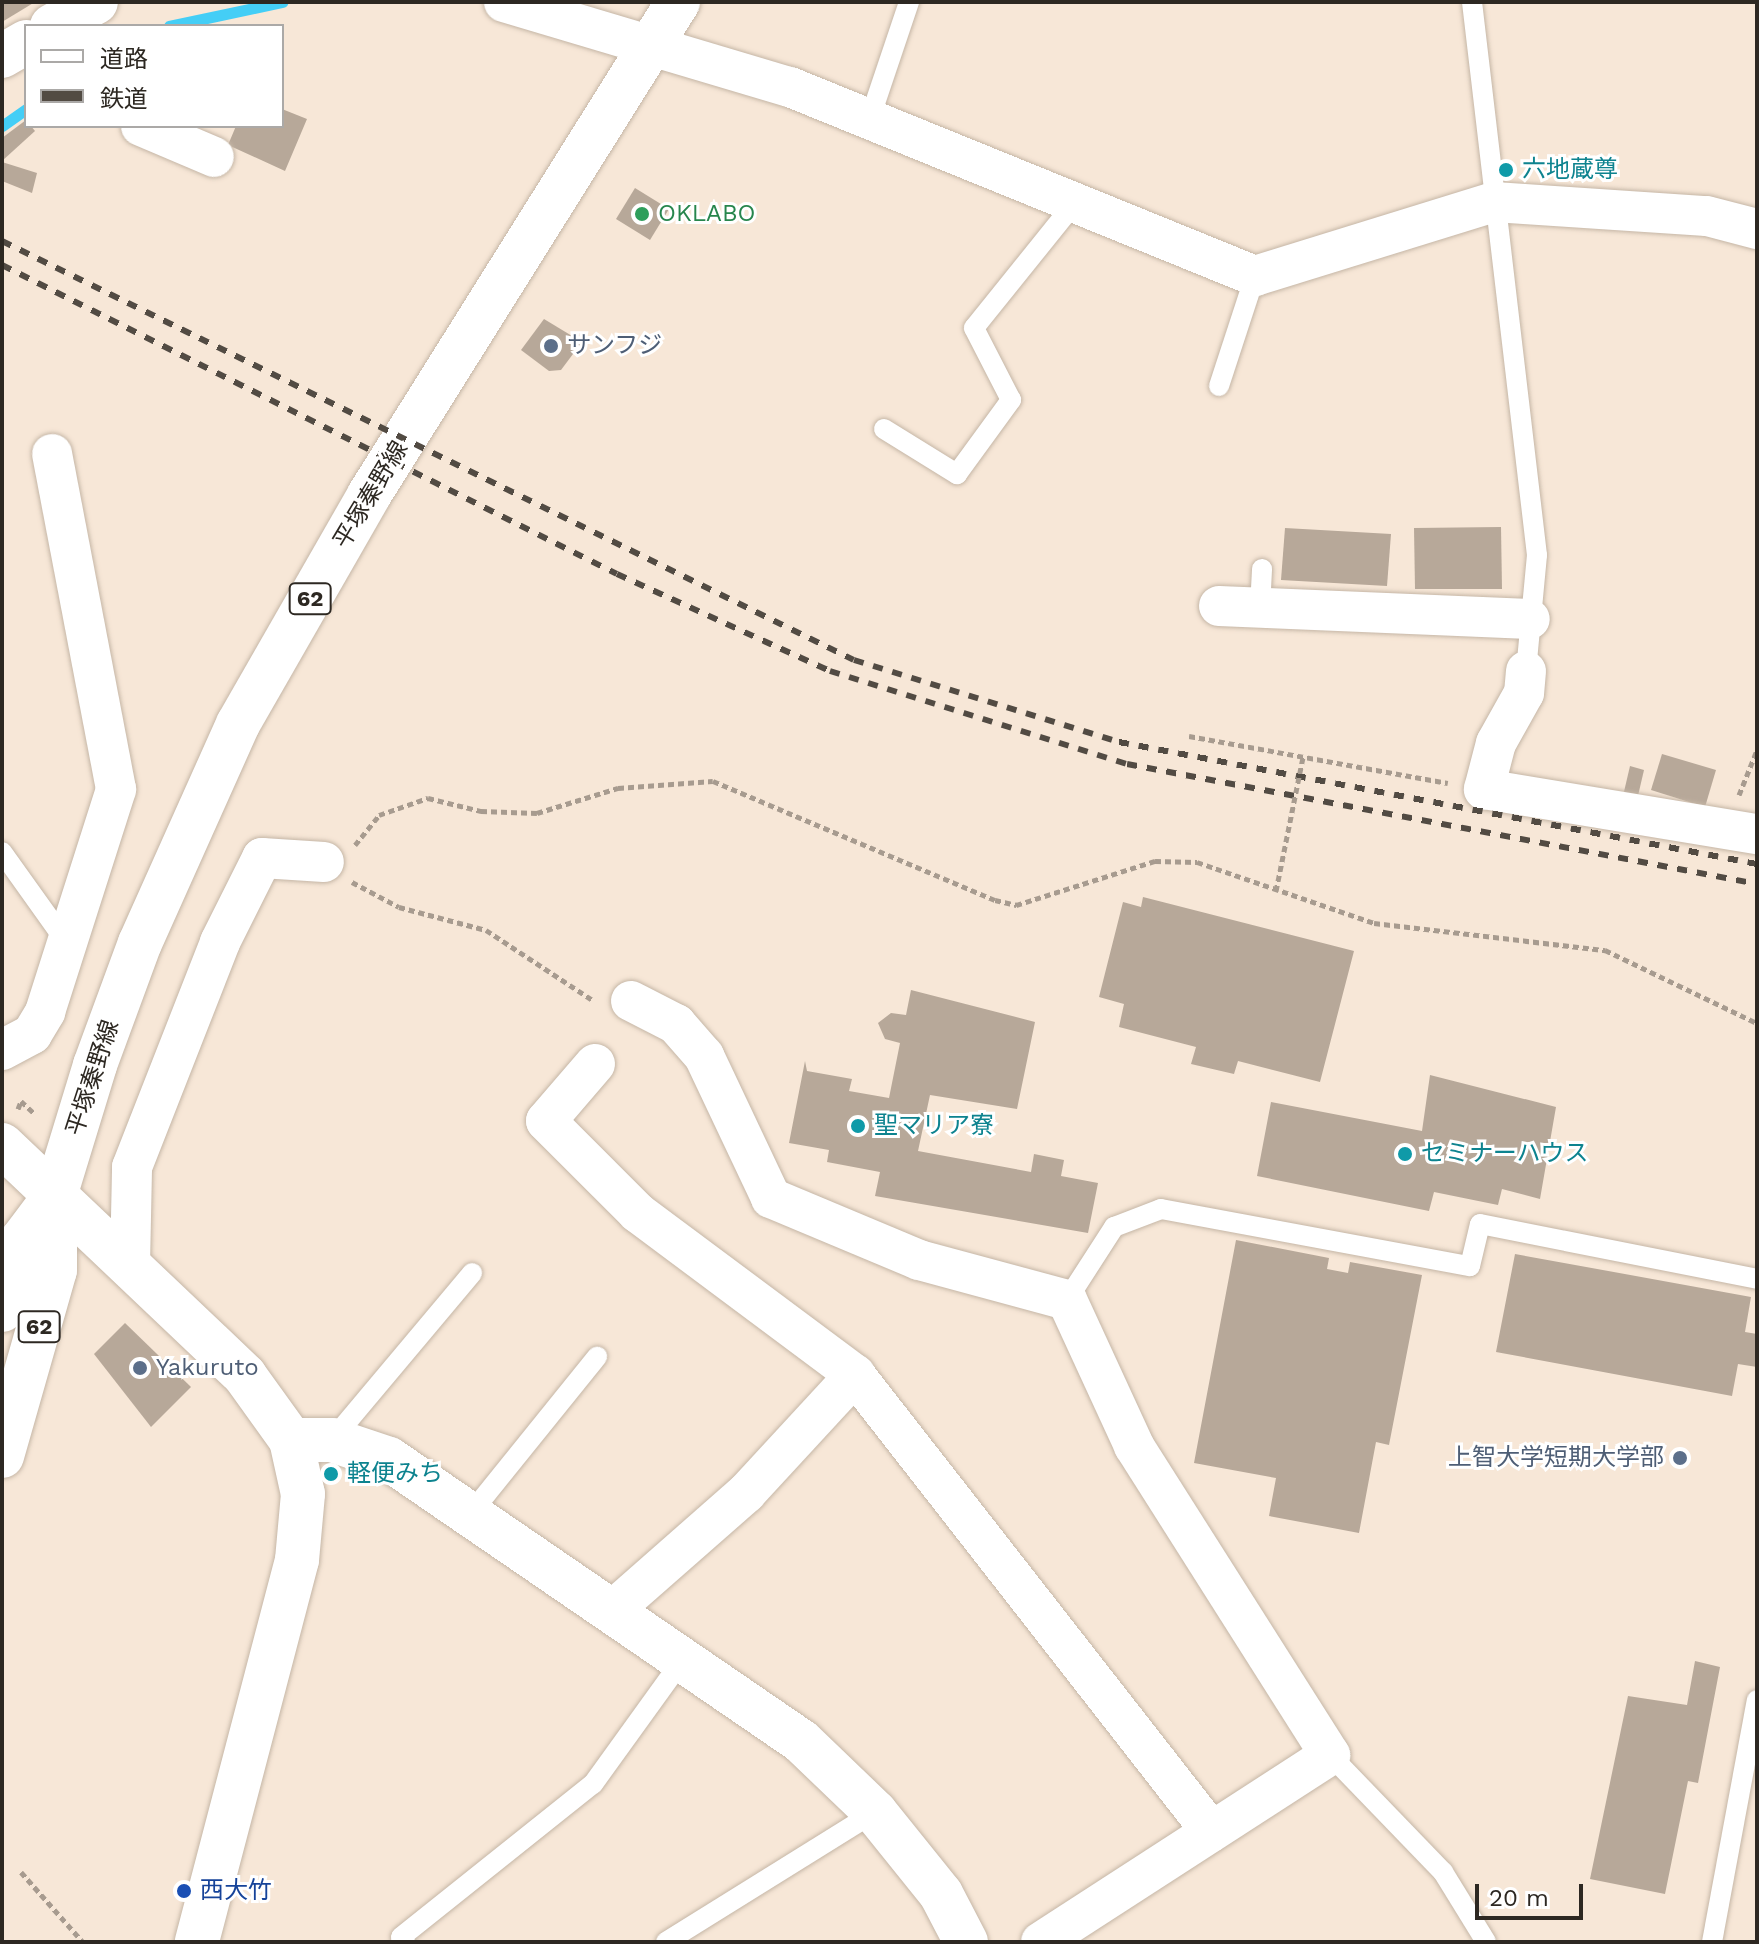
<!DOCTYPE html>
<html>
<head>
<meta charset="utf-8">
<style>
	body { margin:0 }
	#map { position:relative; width:1759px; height:1944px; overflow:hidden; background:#f7e7d7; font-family:"Work Sans","Noto Sans JP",sans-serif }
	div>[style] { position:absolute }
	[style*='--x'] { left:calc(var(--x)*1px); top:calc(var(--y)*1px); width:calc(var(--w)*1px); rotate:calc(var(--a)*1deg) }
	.stream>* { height:11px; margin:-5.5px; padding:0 5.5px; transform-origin:5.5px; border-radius:5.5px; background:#44cef6 }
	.building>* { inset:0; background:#b7a899 }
	.path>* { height:5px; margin-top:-2.5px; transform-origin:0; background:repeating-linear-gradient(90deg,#a79b8f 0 6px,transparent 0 10px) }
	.roads { filter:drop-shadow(0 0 2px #c5b6a6) drop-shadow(0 0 2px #c5b6a6) }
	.service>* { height:20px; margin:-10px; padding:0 10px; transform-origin:10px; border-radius:10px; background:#fff }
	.minor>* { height:40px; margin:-20px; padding:0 20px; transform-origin:20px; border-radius:20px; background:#fff }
	.tertiary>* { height:44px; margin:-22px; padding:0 22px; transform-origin:22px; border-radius:22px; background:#fff }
	.primary>* { height:44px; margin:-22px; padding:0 22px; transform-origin:22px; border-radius:22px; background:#fff }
	.rail>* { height:6px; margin-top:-3px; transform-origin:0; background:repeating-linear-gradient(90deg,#524b43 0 10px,transparent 0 20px) }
	.path-bridge>* { height:5px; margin-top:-2.5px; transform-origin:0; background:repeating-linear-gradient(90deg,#a79b8f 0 6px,transparent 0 10px) }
	.dots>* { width:22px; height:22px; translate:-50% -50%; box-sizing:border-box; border:4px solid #fff; border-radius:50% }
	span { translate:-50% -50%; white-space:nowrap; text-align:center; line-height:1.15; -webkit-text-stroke:6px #fff; paint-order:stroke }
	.shield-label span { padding:2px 6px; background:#fff; border:2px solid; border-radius:6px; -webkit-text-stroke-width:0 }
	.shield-label { font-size:22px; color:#2d2822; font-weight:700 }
	.culture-label { font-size:24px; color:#0d838f }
	.left { translate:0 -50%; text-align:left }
	.leisure-label { font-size:24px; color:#27864d }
	.service-label { font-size:24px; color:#4e5e75 }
	.right { translate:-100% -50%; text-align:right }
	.street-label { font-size:24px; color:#2d2822 }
	.transit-label { font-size:24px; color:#164399 }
	.frame { position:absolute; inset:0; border:4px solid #2d2822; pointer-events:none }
	.legend { position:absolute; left:24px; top:24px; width:260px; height:104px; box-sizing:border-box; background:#fff; border:2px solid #aba9a7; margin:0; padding:10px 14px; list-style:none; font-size:24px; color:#2d2822 }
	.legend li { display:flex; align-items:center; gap:16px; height:40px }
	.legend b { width:40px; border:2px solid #aba9a7 }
	.scale { position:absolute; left:1475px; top:1884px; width:108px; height:36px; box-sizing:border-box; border:4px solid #2d2822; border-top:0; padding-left:10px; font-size:24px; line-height:28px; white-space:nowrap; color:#2d2822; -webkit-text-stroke:6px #fff; paint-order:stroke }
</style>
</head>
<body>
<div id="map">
	<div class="stream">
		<i style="--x:169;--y:26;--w:116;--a:-12"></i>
		<i style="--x:2;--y:126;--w:29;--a:-35"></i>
	</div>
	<div class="building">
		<i style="clip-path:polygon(2px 2px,35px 2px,2px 22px)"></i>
		<i style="clip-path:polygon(282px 109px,307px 119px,285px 171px,228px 145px,236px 126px,282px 126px)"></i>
		<i style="clip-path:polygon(26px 120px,35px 131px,2px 161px,2px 138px)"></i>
		<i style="clip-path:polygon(2px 162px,37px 173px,32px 193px,2px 181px)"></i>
		<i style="clip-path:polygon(635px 188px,669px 209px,650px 240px,616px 219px)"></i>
		<i style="clip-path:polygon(544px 319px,582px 342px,561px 370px,549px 371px,521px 350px)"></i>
		<i style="clip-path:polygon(1501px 527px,1502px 589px,1415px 589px,1414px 528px)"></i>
		<i style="clip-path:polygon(1285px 528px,1391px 534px,1387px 586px,1281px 580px)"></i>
		<i style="clip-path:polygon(1662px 754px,1716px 770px,1705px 807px,1651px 790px)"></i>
		<i style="clip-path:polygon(1630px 766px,1644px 770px,1637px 800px,1623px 796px)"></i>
		<i style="clip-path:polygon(1143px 897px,1354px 951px,1320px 1082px,1238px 1061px,1234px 1074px,1191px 1064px,1196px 1047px,1119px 1027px,1124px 1004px,1099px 997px,1123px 902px,1141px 907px)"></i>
		<i style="clip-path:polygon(911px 990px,1035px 1022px,1017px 1109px,930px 1095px,918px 1151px,1031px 1172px,1034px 1154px,1064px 1160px,1061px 1176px,1098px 1183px,1088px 1233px,875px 1196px,880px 1172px,827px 1162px,829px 1150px,789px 1143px,805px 1061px,807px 1071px,852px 1079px,849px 1091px,889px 1098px,900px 1043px,885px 1039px,878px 1023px,891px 1013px,906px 1015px)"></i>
		<i style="clip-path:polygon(1430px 1075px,1556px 1107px,1540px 1199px,1502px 1189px,1498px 1205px,1434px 1192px,1429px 1211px,1257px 1176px,1271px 1102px,1422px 1131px)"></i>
		<i style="clip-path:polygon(1236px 1240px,1329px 1258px,1327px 1269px,1348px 1273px,1350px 1262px,1422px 1275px,1389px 1445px,1376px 1442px,1359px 1533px,1269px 1516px,1276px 1478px,1194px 1463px)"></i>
		<i style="clip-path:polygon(1515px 1254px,1751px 1297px,1745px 1332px,1757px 1334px,1757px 1367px,1738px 1364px,1732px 1396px,1496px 1352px)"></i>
		<i style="clip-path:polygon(125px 1323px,191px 1387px,151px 1427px,94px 1354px)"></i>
		<i style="clip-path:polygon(1695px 1661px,1720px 1667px,1698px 1783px,1688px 1781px,1665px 1894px,1590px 1879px,1628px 1696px,1687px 1705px)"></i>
	</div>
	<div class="path">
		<i style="--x:1189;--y:736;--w:263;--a:10.3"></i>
		<i style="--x:1739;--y:795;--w:48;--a:-68.2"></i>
		<i style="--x:355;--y:845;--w:38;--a:-51"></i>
		<i style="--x:379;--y:815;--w:52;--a:-19.1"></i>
		<i style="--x:428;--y:798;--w:55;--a:13.8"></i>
		<i style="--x:481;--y:811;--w:56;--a:2"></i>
		<i style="--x:537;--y:813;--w:85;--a:-17.2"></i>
		<i style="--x:618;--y:788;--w:95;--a:-4.2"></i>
		<i style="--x:713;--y:781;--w:306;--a:22.9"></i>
		<i style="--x:995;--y:900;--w:22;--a:13"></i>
		<i style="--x:1016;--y:905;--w:146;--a:-17.6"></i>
		<i style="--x:1155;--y:861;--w:42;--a:1.4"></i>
		<i style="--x:1197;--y:862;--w:187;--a:19"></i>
		<i style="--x:1374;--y:923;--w:233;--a:6.7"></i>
		<i style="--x:1605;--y:950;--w:169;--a:25.7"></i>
		<i style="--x:352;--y:882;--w:53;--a:28"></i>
		<i style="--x:399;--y:907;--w:90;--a:14.8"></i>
		<i style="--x:486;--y:930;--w:129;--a:33.3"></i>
		<i style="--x:18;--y:1109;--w:9;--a:-69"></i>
		<i style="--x:21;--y:1101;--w:19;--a:43"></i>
		<i style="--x:21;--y:1872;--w:94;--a:48.5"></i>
	</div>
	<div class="roads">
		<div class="service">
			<i style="--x:1472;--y:2;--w:557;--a:83.3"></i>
			<i style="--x:1537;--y:555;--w:117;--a:95.4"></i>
			<i style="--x:869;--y:121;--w:126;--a:-71.4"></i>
			<i style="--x:1219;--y:386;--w:116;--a:-71.9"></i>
			<i style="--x:884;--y:429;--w:86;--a:31.7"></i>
			<i style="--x:957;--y:474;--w:92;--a:-53.9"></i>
			<i style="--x:1011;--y:400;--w:81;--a:-117.2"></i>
			<i style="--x:974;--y:328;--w:164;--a:-51.2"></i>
			<i style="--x:1260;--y:608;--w:39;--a:-87"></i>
			<i style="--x:2;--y:852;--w:112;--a:54.5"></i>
			<i style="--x:1067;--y:1300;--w:87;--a:-57.2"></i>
			<i style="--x:1114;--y:1227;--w:50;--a:-21"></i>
			<i style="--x:1161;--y:1209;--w:314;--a:10.5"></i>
			<i style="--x:1470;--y:1266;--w:43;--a:-76.6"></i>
			<i style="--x:1480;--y:1224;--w:282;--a:11.2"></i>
			<i style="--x:332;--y:1440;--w:218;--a:-50"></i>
			<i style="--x:471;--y:1513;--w:201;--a:-51.1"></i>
			<i style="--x:1330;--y:1755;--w:163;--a:46"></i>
			<i style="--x:1443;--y:1872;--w:82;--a:58.4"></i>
			<i style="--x:405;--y:1942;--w:6;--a:-129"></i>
			<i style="--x:401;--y:1937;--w:246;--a:-38.6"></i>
			<i style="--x:593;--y:1784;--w:155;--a:-54.2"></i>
			<i style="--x:666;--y:1942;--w:246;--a:-31.9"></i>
			<i style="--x:1712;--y:1942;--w:246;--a:-79.5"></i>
		</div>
		<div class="minor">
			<i style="--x:504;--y:2;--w:298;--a:16.6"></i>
			<i style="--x:790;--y:87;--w:502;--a:22.12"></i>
			<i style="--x:1255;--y:276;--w:250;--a:-17.2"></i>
			<i style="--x:1494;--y:202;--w:213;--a:3.8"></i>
			<i style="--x:1707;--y:216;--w:52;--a:14.6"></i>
			<i style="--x:141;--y:126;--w:79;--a:23"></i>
			<i style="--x:1219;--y:606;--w:311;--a:2.4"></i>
			<i style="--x:1526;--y:671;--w:22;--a:95"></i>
			<i style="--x:1524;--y:693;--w:57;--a:119.2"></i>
			<i style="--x:1496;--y:743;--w:48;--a:104.6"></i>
			<i style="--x:1484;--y:789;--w:277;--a:9.4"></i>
			<i style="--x:631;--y:1001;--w:51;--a:27.1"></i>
			<i style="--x:676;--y:1024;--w:43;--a:48.8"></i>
			<i style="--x:704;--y:1056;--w:157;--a:64.7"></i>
			<i style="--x:771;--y:1198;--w:160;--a:22.7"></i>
			<i style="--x:919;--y:1260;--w:153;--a:15.1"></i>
			<i style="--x:1067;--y:1300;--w:161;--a:65.3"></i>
			<i style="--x:1134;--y:1446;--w:366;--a:57.6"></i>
			<i style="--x:1330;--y:1755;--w:344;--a:147.1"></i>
			<i style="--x:2;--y:1050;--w:34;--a:-28"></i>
			<i style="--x:32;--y:1034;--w:26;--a:-59"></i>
			<i style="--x:45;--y:1012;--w:234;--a:-72.3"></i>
			<i style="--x:116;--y:789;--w:341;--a:-100.8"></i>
			<i style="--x:595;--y:1064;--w:75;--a:130.7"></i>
			<i style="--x:546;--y:1121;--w:130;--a:45"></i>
			<i style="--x:638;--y:1213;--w:271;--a:36.7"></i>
			<i style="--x:855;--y:1375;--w:579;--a:52.02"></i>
			<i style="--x:130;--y:1265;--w:98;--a:-88.8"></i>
			<i style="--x:132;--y:1167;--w:242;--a:-68.6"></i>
			<i style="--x:220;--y:942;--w:94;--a:-63.4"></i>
			<i style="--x:262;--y:858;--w:62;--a:3.7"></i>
			<i style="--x:614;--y:1609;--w:176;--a:-41.3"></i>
			<i style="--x:746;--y:1493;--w:161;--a:-47.3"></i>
		</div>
		<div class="tertiary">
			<i style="--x:52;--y:26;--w:50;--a:-28.6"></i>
			<i style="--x:2;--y:56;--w:28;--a:-30"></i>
			<i style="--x:2;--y:1145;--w:335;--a:43.5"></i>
			<i style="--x:245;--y:1376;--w:79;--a:54.3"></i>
			<i style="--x:291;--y:1440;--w:55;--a:77.5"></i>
			<i style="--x:303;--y:1494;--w:66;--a:95.2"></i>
			<i style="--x:297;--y:1560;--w:395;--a:104.7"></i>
			<i style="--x:291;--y:1440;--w:41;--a:0"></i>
			<i style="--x:332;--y:1440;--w:60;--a:18.4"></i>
			<i style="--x:389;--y:1459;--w:499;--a:34.4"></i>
			<i style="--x:801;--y:1741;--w:103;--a:43.8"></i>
			<i style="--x:875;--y:1812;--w:105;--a:51.2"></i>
			<i style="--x:941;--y:1894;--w:54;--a:62.5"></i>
		</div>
		<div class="primary">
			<i style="--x:2;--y:1310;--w:73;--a:-74.1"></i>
			<i style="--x:22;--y:1240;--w:55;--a:-53.1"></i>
			<i style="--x:2;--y:1456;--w:193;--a:-74.1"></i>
			<i style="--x:55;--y:1270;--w:74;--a:-90"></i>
			<i style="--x:55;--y:1196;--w:137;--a:-73"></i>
			<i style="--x:95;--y:1065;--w:130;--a:-69.8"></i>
			<i style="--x:140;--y:943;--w:240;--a:-65.9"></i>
			<i style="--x:238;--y:724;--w:264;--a:-60.2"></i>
			<i style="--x:369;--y:495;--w:582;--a:-57.92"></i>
		</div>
	</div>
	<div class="rail">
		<i style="--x:2;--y:241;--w:949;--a:26.19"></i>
		<i style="--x:854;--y:660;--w:277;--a:17.2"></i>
		<i style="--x:1119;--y:742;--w:650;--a:10.83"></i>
		<i style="--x:2;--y:265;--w:688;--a:26.68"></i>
		<i style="--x:617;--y:574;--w:234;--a:24.5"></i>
		<i style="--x:830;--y:671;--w:311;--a:17.4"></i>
		<i style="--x:1127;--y:764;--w:641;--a:10.78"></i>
	</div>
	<div class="path-bridge">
		<i style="--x:1276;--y:891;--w:137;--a:-78.6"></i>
	</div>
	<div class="dots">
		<i style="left:1506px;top:170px;background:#0f9aa8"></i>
		<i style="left:642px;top:214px;background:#2e9e5b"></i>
		<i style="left:551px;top:346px;background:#5c6f8a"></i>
		<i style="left:858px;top:1126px;background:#0f9aa8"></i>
		<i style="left:1405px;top:1154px;background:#0f9aa8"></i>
		<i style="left:140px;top:1368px;background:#5c6f8a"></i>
		<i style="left:1680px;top:1458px;background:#5c6f8a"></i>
		<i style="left:331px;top:1474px;background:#0f9aa8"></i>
		<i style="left:184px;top:1891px;background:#1a4fb4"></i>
	</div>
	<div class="shield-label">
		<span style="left:310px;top:599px">62</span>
		<span style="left:39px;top:1327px">62</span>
	</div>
	<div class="culture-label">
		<span class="left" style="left:1522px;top:170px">六地蔵尊</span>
		<span class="left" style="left:874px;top:1126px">聖マリア寮</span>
		<span class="left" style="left:1421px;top:1154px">セミナーハウス</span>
		<span class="left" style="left:347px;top:1474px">軽便みち</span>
	</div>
	<div class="leisure-label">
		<span class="left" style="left:658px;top:214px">OKLABO</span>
	</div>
	<div class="service-label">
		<span class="left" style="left:567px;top:346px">サンフジ</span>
		<span class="left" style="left:156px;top:1368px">Yakuruto</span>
		<span class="right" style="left:1664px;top:1458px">上智大学短期大学部</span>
	</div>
	<div class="street-label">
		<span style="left:371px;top:495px;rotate:-59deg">平塚秦野線</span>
		<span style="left:93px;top:1078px;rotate:-72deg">平塚秦野線</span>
	</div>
	<div class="transit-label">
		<span class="left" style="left:200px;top:1891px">西大竹</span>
	</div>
	<div class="frame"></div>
	<ul class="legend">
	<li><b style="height:10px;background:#fff"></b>道路</li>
	<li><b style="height:10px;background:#524b43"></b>鉄道</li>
	</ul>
	<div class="scale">20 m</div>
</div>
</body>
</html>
